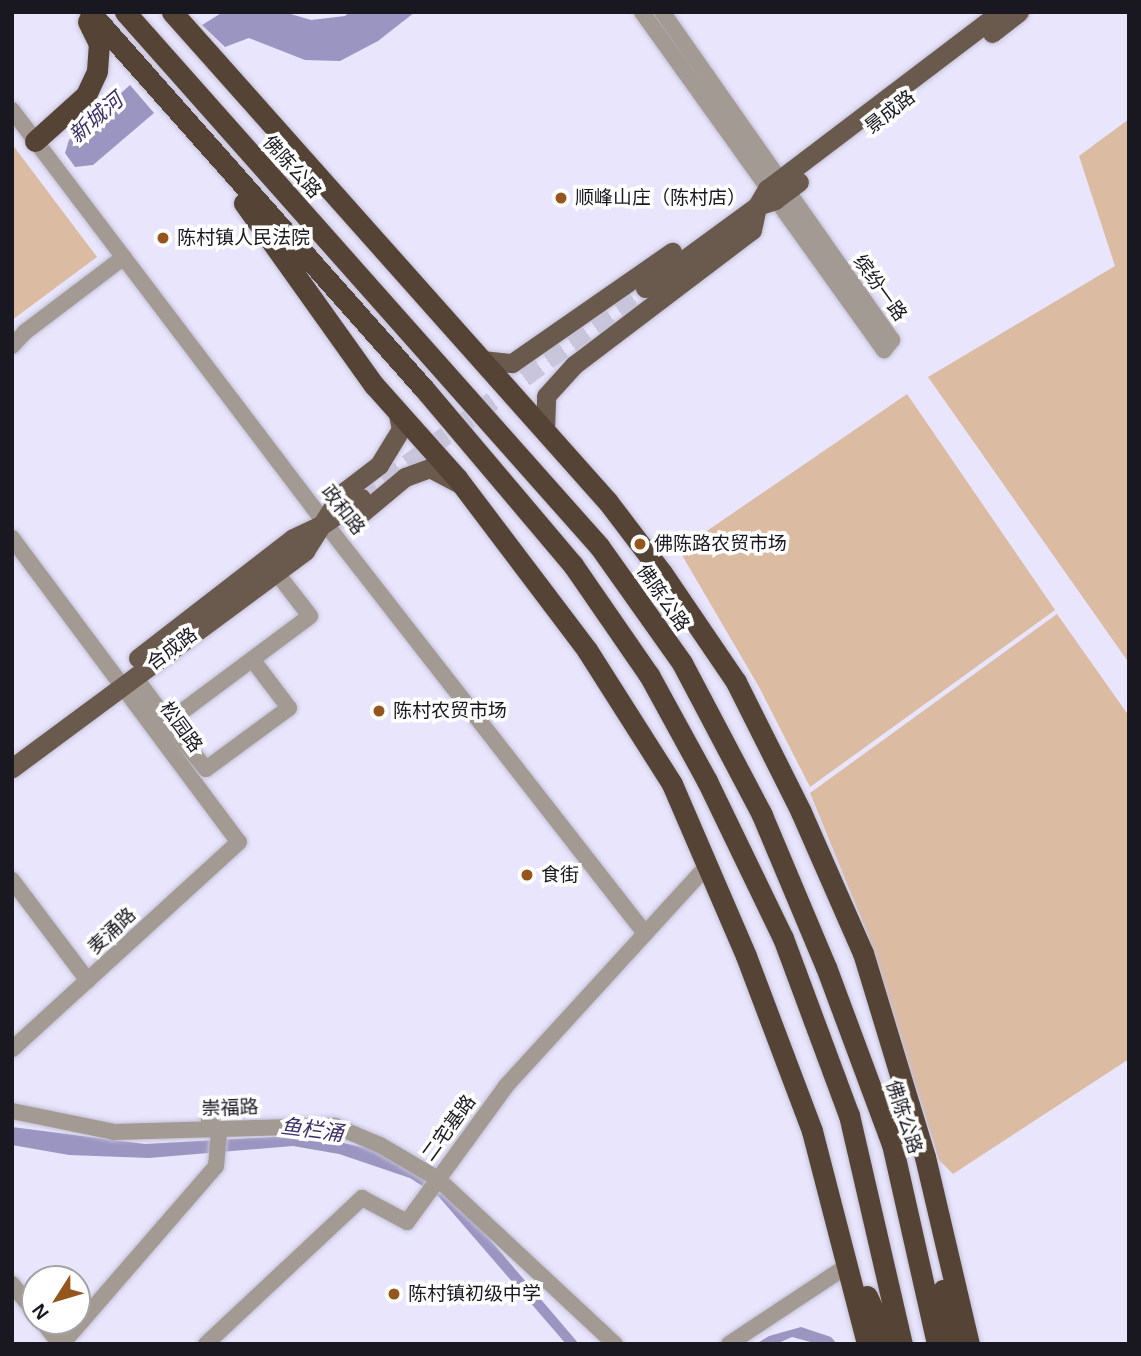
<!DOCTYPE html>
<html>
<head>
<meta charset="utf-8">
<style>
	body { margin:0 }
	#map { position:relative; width:1141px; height:1356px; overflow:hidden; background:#e8e5fd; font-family:Helvetica,"Noto Sans SC",sans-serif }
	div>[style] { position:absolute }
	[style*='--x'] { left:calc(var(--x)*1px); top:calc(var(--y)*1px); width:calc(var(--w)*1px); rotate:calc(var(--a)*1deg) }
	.green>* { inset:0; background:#dcbba3 }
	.water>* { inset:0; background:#9b95c1 }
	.major-tunnel>* { height:19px; margin-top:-9.5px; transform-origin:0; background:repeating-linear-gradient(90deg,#c9c6dc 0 19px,transparent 0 29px) }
	.roads { filter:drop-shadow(0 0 2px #c3c0d5) drop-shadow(0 0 2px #c3c0d5) }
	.minor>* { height:16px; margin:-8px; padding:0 8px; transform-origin:8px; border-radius:8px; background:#a39a93 }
	.major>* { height:19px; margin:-9.5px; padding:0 9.5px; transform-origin:9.5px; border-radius:9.5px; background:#6a5a4e }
	.highway>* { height:21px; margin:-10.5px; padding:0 10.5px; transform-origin:10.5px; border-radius:10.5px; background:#554436 }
	.dots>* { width:19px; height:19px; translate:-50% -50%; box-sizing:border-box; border:4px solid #fff; border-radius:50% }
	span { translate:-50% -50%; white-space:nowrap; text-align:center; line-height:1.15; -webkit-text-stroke:7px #fff; paint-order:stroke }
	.street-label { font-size:19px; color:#191820 }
	.poi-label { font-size:19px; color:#191820 }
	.left { translate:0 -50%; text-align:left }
	.water-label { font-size:21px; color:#3c2f68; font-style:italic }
	.frame { position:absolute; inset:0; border:14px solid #191820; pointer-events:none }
	.north { position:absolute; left:21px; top:1265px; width:70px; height:70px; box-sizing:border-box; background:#fff; border:2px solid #a3a3a6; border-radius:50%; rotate:233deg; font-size:19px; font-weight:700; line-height:28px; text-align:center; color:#191820 }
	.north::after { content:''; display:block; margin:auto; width:24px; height:32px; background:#95561d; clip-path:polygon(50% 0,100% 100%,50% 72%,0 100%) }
</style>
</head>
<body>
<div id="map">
	<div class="green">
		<i style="clip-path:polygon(1129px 119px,1129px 663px,928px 377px,1115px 266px,1079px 156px)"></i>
		<i style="clip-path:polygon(12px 144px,97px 257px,12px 320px)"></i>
		<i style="clip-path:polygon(907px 394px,1055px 610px,810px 787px,759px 687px,679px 550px)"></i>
		<i style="clip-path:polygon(1057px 614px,1129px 716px,1129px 1059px,953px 1174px,939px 1160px,868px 935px,810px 793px)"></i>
	</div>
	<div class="water">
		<i style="clip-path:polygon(223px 12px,284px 12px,311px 20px,345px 16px,350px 12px,415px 12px,378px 41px,340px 61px,305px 60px,249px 38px,225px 47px,202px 25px)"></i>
		<i style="clip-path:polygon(130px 85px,154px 113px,93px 165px,75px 167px,65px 153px,69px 140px)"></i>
		<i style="clip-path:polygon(12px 1127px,145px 1144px,288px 1136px,330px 1140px,380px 1151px,400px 1159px,463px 1208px,579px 1344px,566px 1344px,439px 1197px,410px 1178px,339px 1154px,293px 1146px,149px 1158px,69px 1155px,12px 1145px)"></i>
		<i style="clip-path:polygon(801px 1327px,831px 1337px,837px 1344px,818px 1344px,792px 1337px,776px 1344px,756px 1344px,769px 1336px)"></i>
	</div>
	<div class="major-tunnel">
		<i style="--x:361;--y:498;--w:353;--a:-36.5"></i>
	</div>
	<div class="roads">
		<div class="minor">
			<i style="--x:642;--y:12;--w:416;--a:54.4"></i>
			<i style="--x:884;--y:350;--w:13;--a:-51"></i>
			<i style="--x:892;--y:340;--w:401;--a:-125"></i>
			<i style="--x:12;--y:110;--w:518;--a:52.84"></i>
			<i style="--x:325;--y:523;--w:519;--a:52.05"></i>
			<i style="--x:12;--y:346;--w:19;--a:-47"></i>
			<i style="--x:25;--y:332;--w:124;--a:-37.1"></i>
			<i style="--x:12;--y:538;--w:379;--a:53.3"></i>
			<i style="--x:239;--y:842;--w:307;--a:137.6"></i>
			<i style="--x:135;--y:677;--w:56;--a:53.7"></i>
			<i style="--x:168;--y:722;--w:177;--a:-36.7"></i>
			<i style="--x:310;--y:616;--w:56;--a:-127.7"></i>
			<i style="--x:168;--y:722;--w:60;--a:51"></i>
			<i style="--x:206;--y:769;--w:103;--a:-36.3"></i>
			<i style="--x:289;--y:708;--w:61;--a:-127.1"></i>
			<i style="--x:12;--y:880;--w:126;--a:53"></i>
			<i style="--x:12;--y:1111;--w:104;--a:11.6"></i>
			<i style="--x:114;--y:1132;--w:221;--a:-1.6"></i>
			<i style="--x:335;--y:1126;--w:49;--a:22.9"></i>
			<i style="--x:380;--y:1145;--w:67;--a:30.4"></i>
			<i style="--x:438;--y:1179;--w:242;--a:43"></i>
			<i style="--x:12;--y:1284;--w:36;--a:51"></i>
			<i style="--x:42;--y:1321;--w:29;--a:52"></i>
			<i style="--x:62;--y:1344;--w:235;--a:-49.1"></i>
			<i style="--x:216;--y:1166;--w:32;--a:-85"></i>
			<i style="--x:219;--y:1134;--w:18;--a:-124"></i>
			<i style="--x:206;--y:1344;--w:214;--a:-43.1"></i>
			<i style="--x:362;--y:1198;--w:51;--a:28.1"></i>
			<i style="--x:407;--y:1222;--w:168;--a:-53.9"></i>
			<i style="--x:506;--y:1086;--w:299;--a:-47.6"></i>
			<i style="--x:729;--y:1344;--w:141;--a:-33.5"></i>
		</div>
		<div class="major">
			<i style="--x:992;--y:33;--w:34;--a:-38"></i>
			<i style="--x:645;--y:288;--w:139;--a:-36.2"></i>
			<i style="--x:757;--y:206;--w:19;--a:-18"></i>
			<i style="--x:775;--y:200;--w:30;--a:-37"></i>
			<i style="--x:482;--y:360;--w:30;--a:6"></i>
			<i style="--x:512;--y:363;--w:195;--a:-34.8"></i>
			<i style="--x:545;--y:430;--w:34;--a:-88"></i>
			<i style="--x:546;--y:396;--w:42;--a:-47.9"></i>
			<i style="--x:574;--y:365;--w:223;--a:-37.2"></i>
			<i style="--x:752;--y:230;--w:25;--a:-78"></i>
			<i style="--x:757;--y:206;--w:20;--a:-60"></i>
			<i style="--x:767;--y:189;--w:293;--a:-37.2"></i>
			<i style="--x:350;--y:518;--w:7;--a:-8"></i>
			<i style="--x:357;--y:517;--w:62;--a:-39.8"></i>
			<i style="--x:405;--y:477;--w:27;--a:-20"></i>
			<i style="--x:430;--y:468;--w:32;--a:28"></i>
			<i style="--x:138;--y:658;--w:196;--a:-37.7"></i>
			<i style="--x:293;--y:538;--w:35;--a:-25"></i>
			<i style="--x:325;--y:523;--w:44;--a:-34.8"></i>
			<i style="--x:12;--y:768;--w:365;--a:-36.5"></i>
			<i style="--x:305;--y:551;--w:67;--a:-57.7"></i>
			<i style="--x:341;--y:494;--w:48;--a:-37.3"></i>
			<i style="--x:379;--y:465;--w:42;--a:-58.6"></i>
			<i style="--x:401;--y:429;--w:19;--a:-102"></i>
		</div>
		<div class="highway">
			<i style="--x:90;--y:12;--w:506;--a:48.44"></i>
			<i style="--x:426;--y:391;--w:228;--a:49.8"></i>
			<i style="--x:573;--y:565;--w:134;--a:55.4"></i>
			<i style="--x:649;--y:675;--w:121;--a:61.3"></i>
			<i style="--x:707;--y:781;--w:174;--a:64.2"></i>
			<i style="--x:783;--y:938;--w:189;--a:69.6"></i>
			<i style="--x:849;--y:1115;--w:235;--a:77"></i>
			<i style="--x:125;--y:12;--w:714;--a:48.41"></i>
			<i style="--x:599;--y:546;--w:143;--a:54.6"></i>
			<i style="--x:682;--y:663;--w:172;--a:62.2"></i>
			<i style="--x:762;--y:815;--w:165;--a:67.2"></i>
			<i style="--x:826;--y:967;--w:189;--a:69.6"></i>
			<i style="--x:892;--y:1144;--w:205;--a:77.3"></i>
			<i style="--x:172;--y:12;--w:656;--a:48.34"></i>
			<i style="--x:608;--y:502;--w:89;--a:52.7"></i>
			<i style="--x:662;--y:573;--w:132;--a:55.8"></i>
			<i style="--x:736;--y:682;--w:145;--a:63.4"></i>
			<i style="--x:801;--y:812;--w:154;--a:66.3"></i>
			<i style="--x:863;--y:953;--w:213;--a:73.1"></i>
			<i style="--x:925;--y:1157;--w:192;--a:76.8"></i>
			<i style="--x:35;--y:141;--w:69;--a:-42"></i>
			<i style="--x:86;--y:95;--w:26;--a:-65"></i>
			<i style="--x:97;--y:71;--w:27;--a:-86"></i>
			<i style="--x:99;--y:44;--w:25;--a:-116"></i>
			<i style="--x:244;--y:203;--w:224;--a:54.5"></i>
			<i style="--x:374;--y:385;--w:125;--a:48.3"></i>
			<i style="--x:457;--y:478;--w:216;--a:52.9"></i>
			<i style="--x:587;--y:650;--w:159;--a:57.6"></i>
			<i style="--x:672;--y:784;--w:187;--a:66.7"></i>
			<i style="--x:746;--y:956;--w:187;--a:69.3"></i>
			<i style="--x:812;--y:1131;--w:220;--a:75.5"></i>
			<i style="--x:943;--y:1290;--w:55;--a:81.6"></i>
			<i style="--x:867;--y:1296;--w:53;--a:65.4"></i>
		</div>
	</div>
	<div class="dots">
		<i style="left:561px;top:198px;background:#95561d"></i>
		<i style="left:163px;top:238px;background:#95561d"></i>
		<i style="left:640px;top:544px;background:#95561d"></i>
		<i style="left:379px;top:711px;background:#95561d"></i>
		<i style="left:527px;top:875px;background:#95561d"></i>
		<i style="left:394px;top:1294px;background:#95561d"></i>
	</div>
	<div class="street-label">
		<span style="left:890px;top:112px;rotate:-38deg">景成路</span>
		<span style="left:292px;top:167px;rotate:48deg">佛陈公路</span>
		<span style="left:880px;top:288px;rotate:54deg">缤纷一路</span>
		<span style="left:343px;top:510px;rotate:52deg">政和路</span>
		<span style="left:663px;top:598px;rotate:55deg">佛陈公路</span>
		<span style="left:172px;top:649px;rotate:-37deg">合成路</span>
		<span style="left:181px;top:727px;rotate:54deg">松园路</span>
		<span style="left:112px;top:931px;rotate:-43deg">麦涌路</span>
		<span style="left:230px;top:1108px;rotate:-2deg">崇福路</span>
		<span style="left:904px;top:1117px;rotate:72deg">佛陈公路</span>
		<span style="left:449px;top:1128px;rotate:-54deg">二宅基路</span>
	</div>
	<div class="poi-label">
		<span class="left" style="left:575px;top:198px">顺峰山庄（陈村店）</span>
		<span class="left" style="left:177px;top:238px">陈村镇人民法院</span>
		<span class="left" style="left:654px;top:544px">佛陈路农贸市场</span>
		<span class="left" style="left:393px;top:711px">陈村农贸市场</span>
		<span class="left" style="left:541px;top:875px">食街</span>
		<span class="left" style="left:408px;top:1294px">陈村镇初级中学</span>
	</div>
	<div class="water-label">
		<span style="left:96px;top:118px;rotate:-41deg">新城河</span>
		<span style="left:312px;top:1130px;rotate:7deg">鱼栏涌</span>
	</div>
	<div class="frame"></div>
	<div class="north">N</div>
</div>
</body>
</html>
